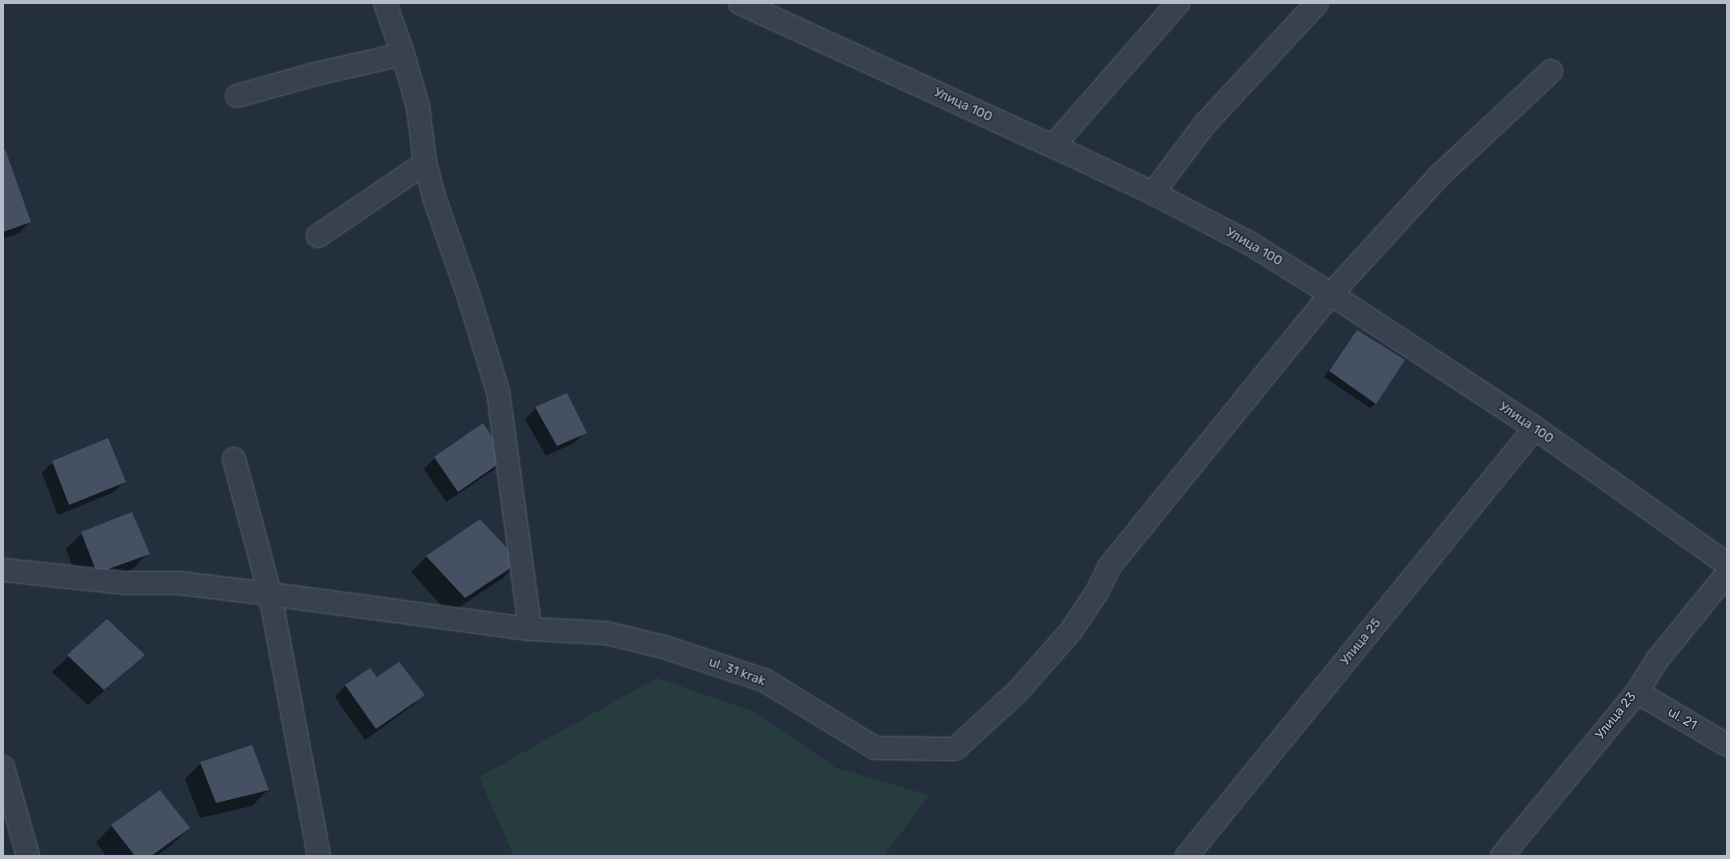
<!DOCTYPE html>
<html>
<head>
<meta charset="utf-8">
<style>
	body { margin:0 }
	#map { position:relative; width:1730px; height:859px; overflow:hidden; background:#242f3e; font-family:Rubik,sans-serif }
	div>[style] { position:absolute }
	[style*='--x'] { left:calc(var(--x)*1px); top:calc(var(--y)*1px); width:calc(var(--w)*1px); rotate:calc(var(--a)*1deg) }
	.green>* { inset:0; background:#263c3f }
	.shadow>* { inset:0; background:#0007 }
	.building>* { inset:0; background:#455162 }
	.roads { filter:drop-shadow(0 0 1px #565f6c) drop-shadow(0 0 1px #565f6c) }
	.minor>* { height:22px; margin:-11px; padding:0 11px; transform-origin:11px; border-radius:11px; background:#38414e }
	span { translate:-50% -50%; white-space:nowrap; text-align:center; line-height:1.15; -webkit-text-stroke:3px #1d2633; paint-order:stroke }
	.street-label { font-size:13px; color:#b4bcc9 }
	.frame { position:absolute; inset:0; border:4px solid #b4bcc9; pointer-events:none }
</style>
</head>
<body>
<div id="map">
	<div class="green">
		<i style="clip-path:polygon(657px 678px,755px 712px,836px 768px,929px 795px,884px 856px,514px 856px,479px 777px)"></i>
	</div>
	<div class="shadow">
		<i style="clip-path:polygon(3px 151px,30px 222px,19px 233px,3px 239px)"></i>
		<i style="clip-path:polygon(1357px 331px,1376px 403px,1370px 408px,1324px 377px)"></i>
		<i style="clip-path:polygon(536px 408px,585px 433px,574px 443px,546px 456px,525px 419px)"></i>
		<i style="clip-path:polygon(435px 458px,506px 458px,495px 469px,446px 502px,424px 469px)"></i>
		<i style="clip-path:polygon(53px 462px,125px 481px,114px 492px,58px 515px,42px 473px)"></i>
		<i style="clip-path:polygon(82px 533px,148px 553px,133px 569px,81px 588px,66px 549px)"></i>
		<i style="clip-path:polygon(427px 556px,519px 562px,503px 578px,449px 614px,411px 572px)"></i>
		<i style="clip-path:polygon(107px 621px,144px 655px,88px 705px,52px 672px)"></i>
		<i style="clip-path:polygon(369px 670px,377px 679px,423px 695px,412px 706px,365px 740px,335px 697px,345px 686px)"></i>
		<i style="clip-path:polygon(201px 763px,268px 790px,252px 806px,200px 818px,185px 779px)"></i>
		<i style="clip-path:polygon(160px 791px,189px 828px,173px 844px,156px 856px,106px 856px,96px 842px,112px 826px)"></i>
	</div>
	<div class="building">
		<i style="clip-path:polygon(5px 149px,31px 222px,3px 232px,3px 150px)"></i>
		<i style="clip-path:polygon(1357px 330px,1405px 360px,1376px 404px,1329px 371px)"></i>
		<i style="clip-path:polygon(567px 393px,587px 433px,557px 446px,535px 407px)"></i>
		<i style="clip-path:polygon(483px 423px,507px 458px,458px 492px,434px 457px)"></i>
		<i style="clip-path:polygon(108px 438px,126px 482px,69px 505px,52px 461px)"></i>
		<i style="clip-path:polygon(132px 512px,150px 554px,97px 573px,81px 532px)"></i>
		<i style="clip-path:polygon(480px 519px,520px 562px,465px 598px,426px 556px)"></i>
		<i style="clip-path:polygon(107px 619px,145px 655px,104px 690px,67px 655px)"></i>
		<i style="clip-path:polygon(399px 662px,425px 695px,376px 729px,345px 685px,370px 668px,377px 677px)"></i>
		<i style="clip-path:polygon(252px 745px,269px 790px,216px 803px,200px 762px)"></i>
		<i style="clip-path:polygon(160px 790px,190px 828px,151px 856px,135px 856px,111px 825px)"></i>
	</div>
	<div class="roads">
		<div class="minor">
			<i style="--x:385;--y:3;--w:54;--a:70.6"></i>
			<i style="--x:403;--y:54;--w:55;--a:74.2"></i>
			<i style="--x:418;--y:107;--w:56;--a:82.9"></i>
			<i style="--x:425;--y:163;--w:38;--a:75"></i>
			<i style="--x:435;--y:200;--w:103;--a:70.7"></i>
			<i style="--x:469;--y:297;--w:98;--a:72.9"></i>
			<i style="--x:498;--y:391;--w:240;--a:82.3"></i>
			<i style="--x:740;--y:3;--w:344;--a:24.6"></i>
			<i style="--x:1053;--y:146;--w:110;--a:25.2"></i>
			<i style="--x:1153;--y:193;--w:108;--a:27.5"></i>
			<i style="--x:1249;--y:243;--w:97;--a:31.9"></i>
			<i style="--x:1331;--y:294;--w:244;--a:33.3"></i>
			<i style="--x:1535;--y:428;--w:235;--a:35.3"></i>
			<i style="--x:237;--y:96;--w:82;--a:-15.6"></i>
			<i style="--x:316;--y:74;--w:89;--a:-12.9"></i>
			<i style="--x:1053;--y:146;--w:190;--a:-48.8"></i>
			<i style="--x:1153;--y:193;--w:85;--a:-53.1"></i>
			<i style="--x:1204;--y:125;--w:166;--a:-47.2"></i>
			<i style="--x:318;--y:236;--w:130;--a:-34.3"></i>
			<i style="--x:234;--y:459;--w:140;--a:75.1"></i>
			<i style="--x:270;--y:594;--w:267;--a:79.4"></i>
			<i style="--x:3;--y:570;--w:125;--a:6"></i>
			<i style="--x:127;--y:583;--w:52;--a:0"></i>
			<i style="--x:179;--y:583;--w:92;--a:6.9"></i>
			<i style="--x:270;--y:594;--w:262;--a:7.7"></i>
			<i style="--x:530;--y:629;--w:76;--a:3"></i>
			<i style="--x:606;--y:633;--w:60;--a:13.6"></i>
			<i style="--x:664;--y:647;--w:105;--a:18.3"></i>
			<i style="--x:764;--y:680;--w:130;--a:31.5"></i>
			<i style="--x:875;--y:748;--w:80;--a:0.7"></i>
			<i style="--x:955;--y:749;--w:86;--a:-42.6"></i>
			<i style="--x:1018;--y:691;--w:80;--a:-48.5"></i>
			<i style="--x:1071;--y:631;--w:47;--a:-56.3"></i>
			<i style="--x:1097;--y:592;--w:28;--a:-64"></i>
			<i style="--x:1109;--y:567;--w:352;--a:-50.9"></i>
			<i style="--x:1331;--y:294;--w:161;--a:-47.5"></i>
			<i style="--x:1440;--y:175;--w:152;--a:-43.1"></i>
			<i style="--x:1637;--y:692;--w:104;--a:30.5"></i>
			<i style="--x:3;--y:767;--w:92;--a:74.3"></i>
			<i style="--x:1187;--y:856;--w:552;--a:-50.89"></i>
			<i style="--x:1502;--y:856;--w:212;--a:-50.5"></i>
			<i style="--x:1637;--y:692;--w:38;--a:-58"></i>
			<i style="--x:1657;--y:660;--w:111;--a:-50.9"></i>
		</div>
	</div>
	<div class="street-label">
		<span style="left:963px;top:105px;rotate:25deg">Улица 100</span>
		<span style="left:1254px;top:247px;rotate:30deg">Улица 100</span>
		<span style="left:1526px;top:423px;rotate:34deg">Улица 100</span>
		<span style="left:1361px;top:642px;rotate:-51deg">Улица 25</span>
		<span style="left:737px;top:672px;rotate:20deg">ul. 31 krak</span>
		<span style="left:1616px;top:716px;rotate:-51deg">Улица 23</span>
		<span style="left:1682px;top:719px;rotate:30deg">ul. 21</span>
	</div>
	<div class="frame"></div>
</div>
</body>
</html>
